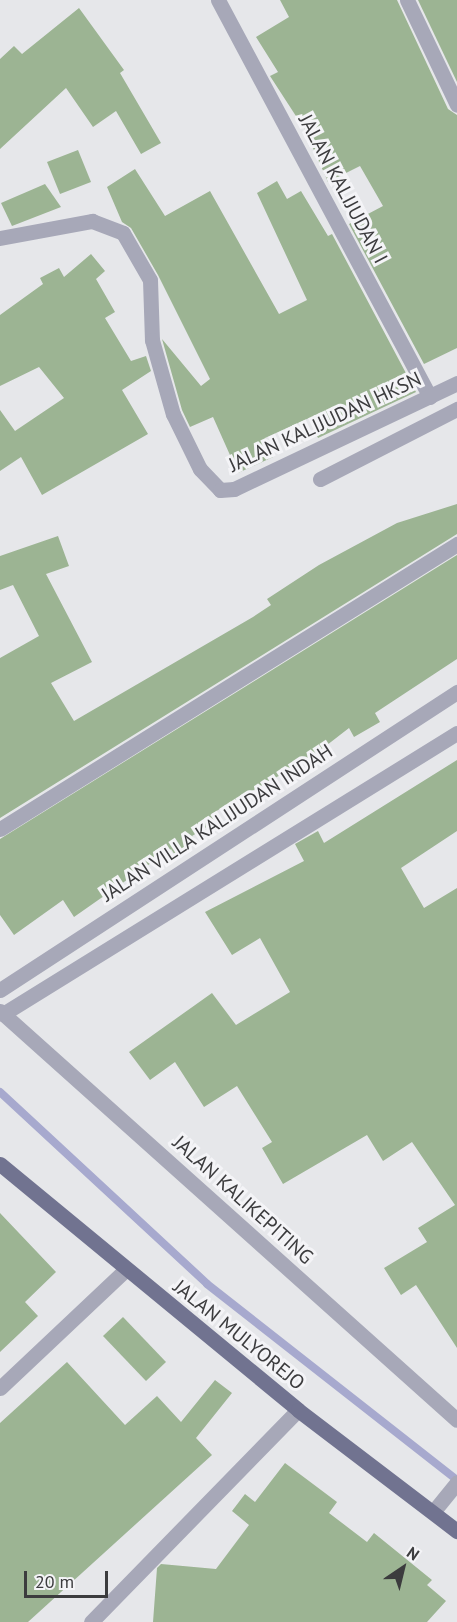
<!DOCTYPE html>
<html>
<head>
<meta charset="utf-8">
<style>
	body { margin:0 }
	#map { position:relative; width:457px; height:1622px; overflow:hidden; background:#e6e7ea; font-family:"PT Sans",sans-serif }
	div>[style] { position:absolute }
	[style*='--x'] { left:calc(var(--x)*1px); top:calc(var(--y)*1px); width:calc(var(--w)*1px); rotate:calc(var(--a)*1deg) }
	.stream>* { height:8px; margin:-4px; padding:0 4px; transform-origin:4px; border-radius:4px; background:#a7a9ce }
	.building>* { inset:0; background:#9cb493 }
	.minor>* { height:15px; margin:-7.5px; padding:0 7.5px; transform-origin:7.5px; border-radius:7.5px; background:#a7a8b8 }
	.major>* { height:15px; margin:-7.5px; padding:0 7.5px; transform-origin:7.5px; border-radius:7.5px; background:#717390 }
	span { translate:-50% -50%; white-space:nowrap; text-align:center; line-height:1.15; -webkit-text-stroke:6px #f4f4f7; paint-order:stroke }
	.street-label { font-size:20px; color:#3c3c3e }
	.north { position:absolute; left:373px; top:1538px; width:60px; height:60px; -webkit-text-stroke:4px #f4f4f7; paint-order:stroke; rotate:35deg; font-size:16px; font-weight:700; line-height:24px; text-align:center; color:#3c3c3e }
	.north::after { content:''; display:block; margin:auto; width:21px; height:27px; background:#3c3c3e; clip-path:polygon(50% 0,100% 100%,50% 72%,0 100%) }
	.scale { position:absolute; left:24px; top:1571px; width:84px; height:27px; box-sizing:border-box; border:3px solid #3c3c3e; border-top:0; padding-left:8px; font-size:18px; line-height:21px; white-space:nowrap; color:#3c3c3e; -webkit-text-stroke:4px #f4f4f7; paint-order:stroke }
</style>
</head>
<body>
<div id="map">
	<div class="stream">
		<i style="--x:0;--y:1092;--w:282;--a:42.8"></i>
		<i style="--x:207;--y:1284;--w:318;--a:38.1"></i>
	</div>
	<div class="building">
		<i style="clip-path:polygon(280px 0,397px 0,448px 109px,457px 115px,457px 348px,424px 364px,349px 224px,383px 206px,360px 166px,328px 182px,305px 130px,270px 76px,278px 72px,256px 37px,289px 17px)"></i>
		<i style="clip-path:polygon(418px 0,457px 0,457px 82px)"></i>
		<i style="clip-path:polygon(79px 8px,124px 70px,120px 73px,161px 143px,141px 154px,116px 111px,93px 127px,66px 88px,0 149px,0 59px,14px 46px,22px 54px)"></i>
		<i style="clip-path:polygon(78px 150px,91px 182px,60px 194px,47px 162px)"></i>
		<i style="clip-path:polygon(135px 169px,165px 216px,210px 191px,279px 314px,307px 300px,257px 193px,277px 181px,287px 199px,301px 191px,328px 236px,332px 234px,416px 392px,318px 438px,309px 418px,265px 438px,273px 457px,238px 473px,213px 417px,190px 427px,182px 410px,162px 339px,201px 386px,210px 379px,158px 275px,131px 228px,122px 222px,107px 187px)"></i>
		<i style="clip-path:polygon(45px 184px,61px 207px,12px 226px,1px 203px)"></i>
		<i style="clip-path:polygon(91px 254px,105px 271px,96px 279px,115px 312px,105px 318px,131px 361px,146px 356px,151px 371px,122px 390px,148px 434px,42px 495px,21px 457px,0 471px,0 410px,15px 431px,64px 398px,39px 367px,0 386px,0 315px,43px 284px,40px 278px,59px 268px,64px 277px)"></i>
		<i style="clip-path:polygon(457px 504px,457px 534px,0 818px,0 658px,39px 636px,13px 585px,0 590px,0 556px,58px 536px,69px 566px,46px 574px,92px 662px,51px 683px,74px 721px,253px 617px,271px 605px,267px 599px,319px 565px,397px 523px)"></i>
		<i style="clip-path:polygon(457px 555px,457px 659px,375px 713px,380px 722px,354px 737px,349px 728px,309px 759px,211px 814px,216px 821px,192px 836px,196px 841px,175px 855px,171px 849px,74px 917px,63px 900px,14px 935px,0 915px,0 839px)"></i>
		<i style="clip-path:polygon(457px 760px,457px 831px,401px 868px,424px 908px,457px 888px,457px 1348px,416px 1285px,401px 1295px,384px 1268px,427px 1242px,418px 1228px,455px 1205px,412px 1142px,383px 1161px,367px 1135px,283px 1184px,262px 1148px,272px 1142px,237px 1086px,204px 1107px,175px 1062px,150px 1080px,129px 1052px,212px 993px,236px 1025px,290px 992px,260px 938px,232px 955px,205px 912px,304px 861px,295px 844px,318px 831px,324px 843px)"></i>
		<i style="clip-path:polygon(0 1213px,56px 1272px,25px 1302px,38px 1316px,0 1352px)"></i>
		<i style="clip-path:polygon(123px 1317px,166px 1362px,146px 1381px,103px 1336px)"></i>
		<i style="clip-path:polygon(67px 1362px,125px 1425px,157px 1396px,181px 1422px,215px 1380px,232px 1393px,196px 1438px,212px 1455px,28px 1622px,0 1622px,0 1423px)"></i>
		<i style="clip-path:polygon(285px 1463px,337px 1502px,329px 1513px,367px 1542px,374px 1533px,432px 1580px,427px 1585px,446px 1601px,427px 1622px,153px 1622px,157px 1568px,161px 1564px,216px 1569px,249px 1525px,232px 1511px,245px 1494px,255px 1502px)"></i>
	</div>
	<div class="minor">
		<i style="--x:218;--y:0;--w:450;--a:61.9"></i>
		<i style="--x:407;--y:0;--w:116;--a:64.5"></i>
		<i style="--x:0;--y:238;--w:94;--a:-10.5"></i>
		<i style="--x:92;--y:221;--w:33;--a:21"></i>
		<i style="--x:123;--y:233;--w:54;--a:60.1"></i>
		<i style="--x:150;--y:280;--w:60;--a:88.1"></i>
		<i style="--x:152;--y:340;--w:77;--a:74.2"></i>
		<i style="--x:173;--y:414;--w:61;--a:63.9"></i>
		<i style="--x:200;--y:469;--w:29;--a:46"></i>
		<i style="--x:220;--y:490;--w:14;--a:-4"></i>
		<i style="--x:234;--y:489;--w:247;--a:-25.4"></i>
		<i style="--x:320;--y:479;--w:154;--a:-27.1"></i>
		<i style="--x:0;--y:829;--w:539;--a:-31.95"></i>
		<i style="--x:0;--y:990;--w:546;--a:-33.11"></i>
		<i style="--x:0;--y:1011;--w:613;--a:41.83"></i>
		<i style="--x:3;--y:1014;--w:534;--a:-31.76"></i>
		<i style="--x:0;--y:1388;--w:172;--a:-43.3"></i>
		<i style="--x:433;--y:1512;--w:38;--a:-51"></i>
		<i style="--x:91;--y:1622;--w:296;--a:-45.7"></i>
	</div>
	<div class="major">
		<i style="--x:0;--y:1164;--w:386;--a:39.5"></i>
		<i style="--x:298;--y:1410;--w:200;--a:37.3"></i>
	</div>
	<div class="street-label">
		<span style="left:343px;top:189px;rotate:62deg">JALAN KALIJUDAN I</span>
		<span style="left:325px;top:422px;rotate:-25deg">JALAN KALIJUDAN HKSN</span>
		<span style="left:217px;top:823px;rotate:-33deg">JALAN VILLA KALIJUDAN INDAH</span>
		<span style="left:243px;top:1200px;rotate:42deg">JALAN KALIKEPITING</span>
		<span style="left:239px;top:1335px;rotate:39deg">JALAN MULYOREJO</span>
	</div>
	<div class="north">N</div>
	<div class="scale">20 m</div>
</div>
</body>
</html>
